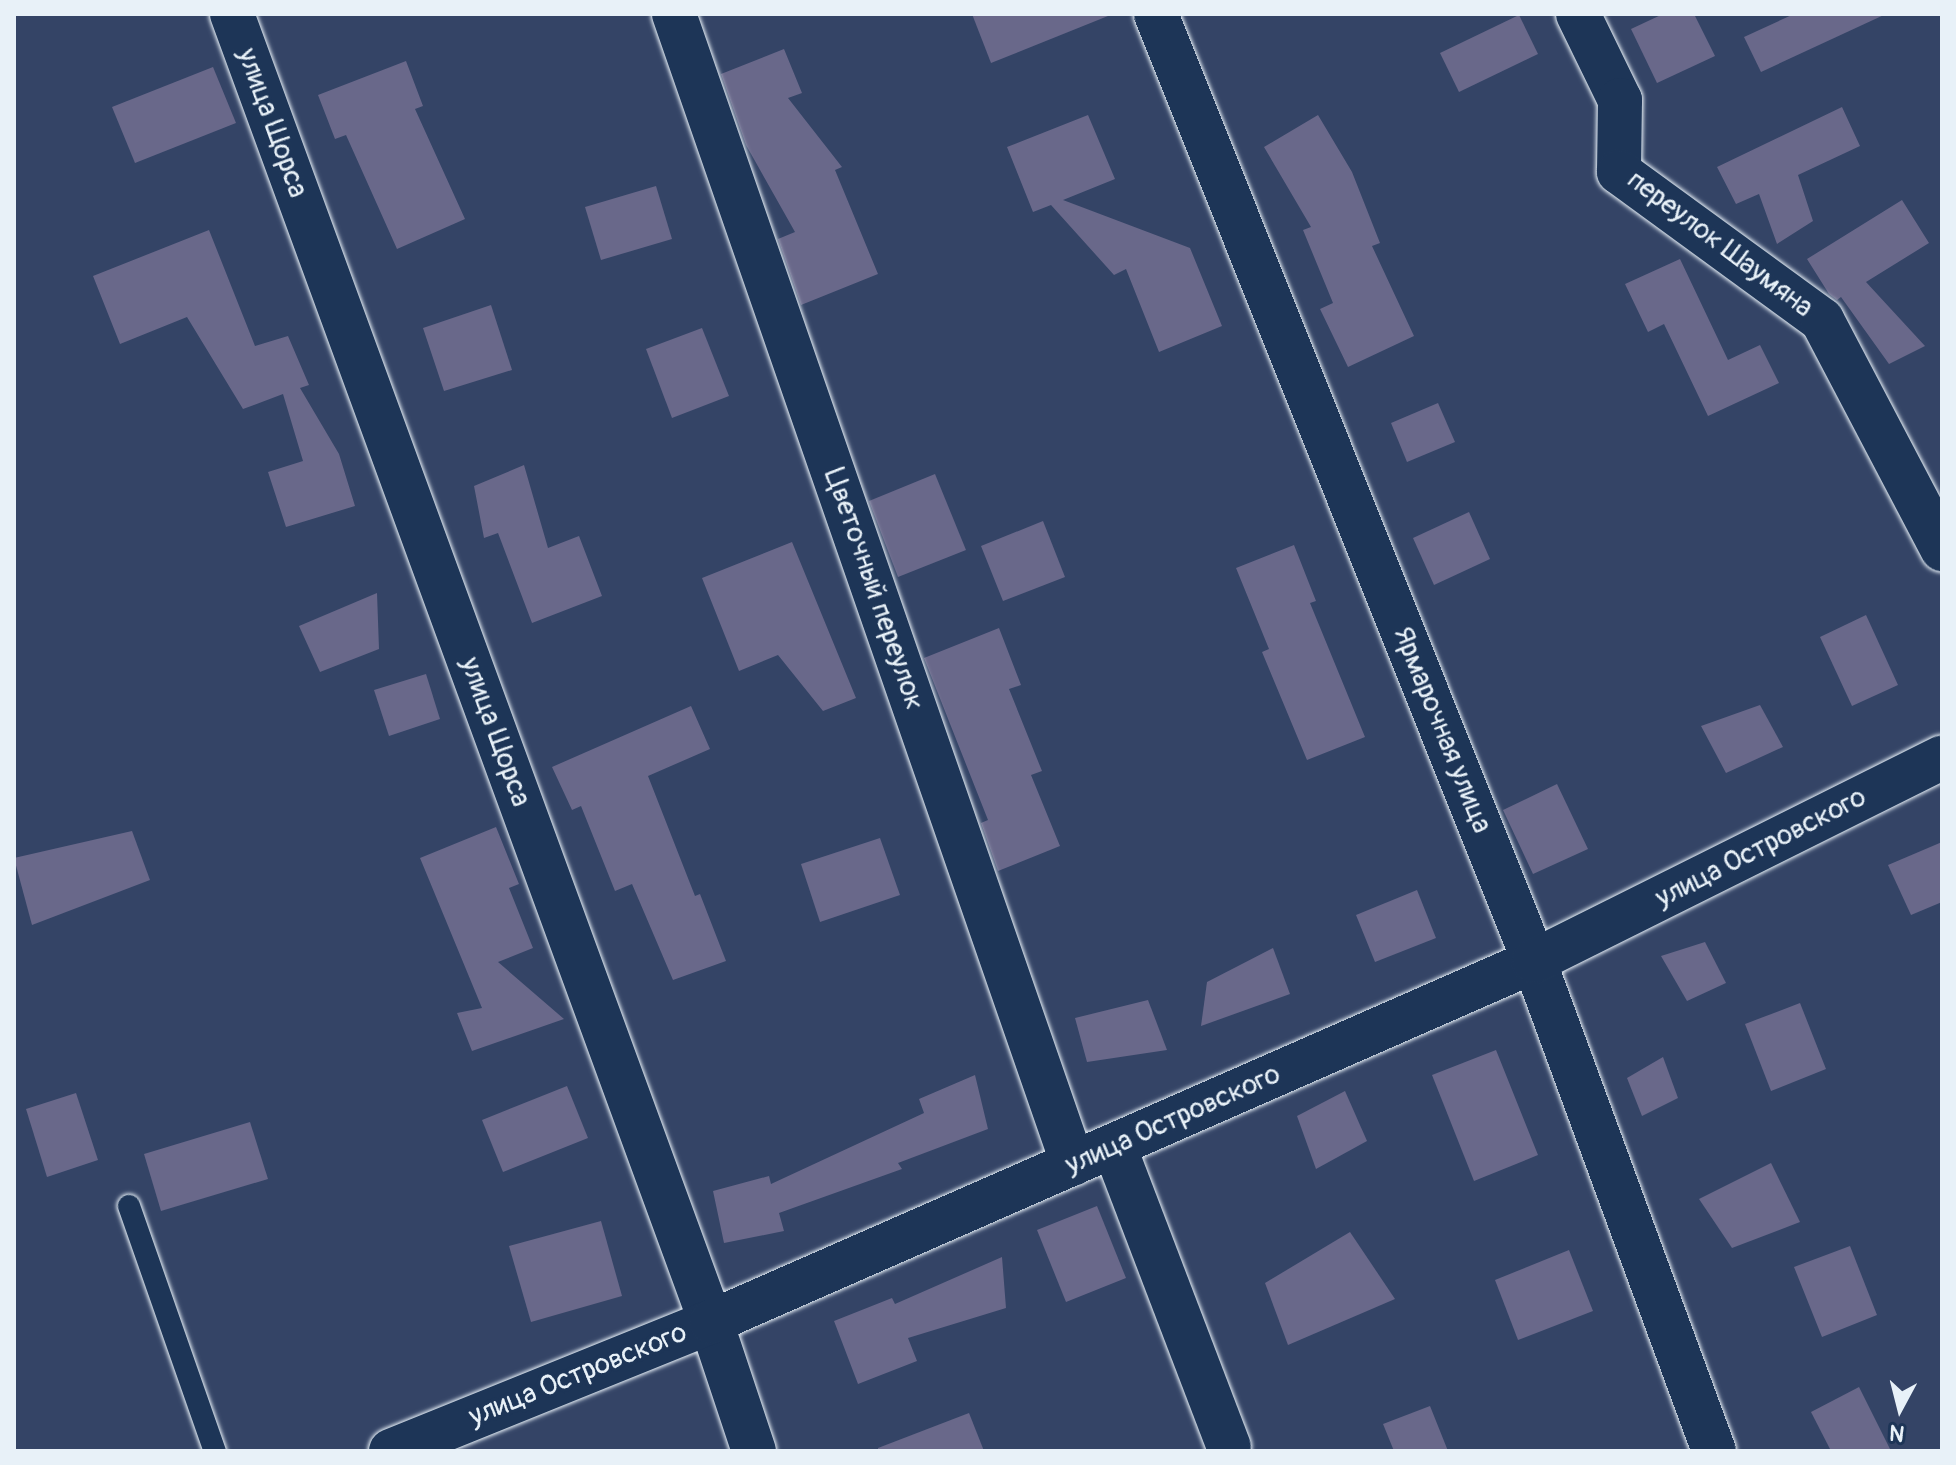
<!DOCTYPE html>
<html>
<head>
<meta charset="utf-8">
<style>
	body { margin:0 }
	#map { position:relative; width:1956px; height:1465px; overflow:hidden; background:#344466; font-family:Pangolin,sans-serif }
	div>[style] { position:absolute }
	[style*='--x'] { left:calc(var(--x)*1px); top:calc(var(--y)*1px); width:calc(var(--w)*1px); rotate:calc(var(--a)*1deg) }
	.building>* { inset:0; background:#69688a }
	.roads { filter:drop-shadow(0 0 2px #e8f1f8) drop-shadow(0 0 2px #e8f1f8) }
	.service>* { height:22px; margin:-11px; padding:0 11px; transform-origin:11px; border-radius:11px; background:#1d3557 }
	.minor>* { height:44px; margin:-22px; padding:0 22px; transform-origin:22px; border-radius:22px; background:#1d3557 }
	.tertiary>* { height:44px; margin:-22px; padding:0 22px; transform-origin:22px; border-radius:22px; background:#1d3557 }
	span { translate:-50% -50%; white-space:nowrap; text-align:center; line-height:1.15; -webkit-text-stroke:7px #1d3557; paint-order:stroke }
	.street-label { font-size:28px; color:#e8f1f8 }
	.frame { position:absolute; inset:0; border:16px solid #e8f1f8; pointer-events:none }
	.north { position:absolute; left:1860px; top:1369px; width:80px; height:80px; -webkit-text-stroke:6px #1d3557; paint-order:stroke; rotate:187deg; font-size:22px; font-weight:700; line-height:32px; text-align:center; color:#e8f1f8 }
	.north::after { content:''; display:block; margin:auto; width:28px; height:36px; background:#e8f1f8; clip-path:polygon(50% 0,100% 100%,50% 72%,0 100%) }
</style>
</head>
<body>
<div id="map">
	<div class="building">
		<i style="clip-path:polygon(972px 14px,1108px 14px,1108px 16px,991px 63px)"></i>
		<i style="clip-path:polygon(1663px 14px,1694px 14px,1715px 56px,1657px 83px,1631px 29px)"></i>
		<i style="clip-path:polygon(1794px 14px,1886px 14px,1761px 72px,1744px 37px)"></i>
		<i style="clip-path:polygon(1519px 15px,1538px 54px,1459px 92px,1440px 53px)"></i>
		<i style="clip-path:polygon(784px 49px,802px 93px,788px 98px,842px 167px,835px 170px,878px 274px,801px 305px,778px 239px,795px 232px,746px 145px,721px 74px)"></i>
		<i style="clip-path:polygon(406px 61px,423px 106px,415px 109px,465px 219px,397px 249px,346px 135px,335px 139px,318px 95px)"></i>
		<i style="clip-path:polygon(213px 67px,236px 123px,135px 163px,112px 107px)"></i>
		<i style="clip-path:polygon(1842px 107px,1860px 146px,1798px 175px,1813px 221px,1777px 244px,1759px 194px,1736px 204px,1717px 167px)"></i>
		<i style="clip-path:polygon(1088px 115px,1115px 179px,1063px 200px,1190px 248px,1222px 326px,1159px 352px,1126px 269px,1114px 275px,1051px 205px,1033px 212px,1007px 147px)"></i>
		<i style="clip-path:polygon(1318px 115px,1352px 172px,1380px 243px,1372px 246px,1414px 336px,1348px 367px,1320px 309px,1333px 303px,1303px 230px,1311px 227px,1264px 147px)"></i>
		<i style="clip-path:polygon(656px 186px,672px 239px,601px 260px,585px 207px)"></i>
		<i style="clip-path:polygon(1902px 200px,1929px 243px,1866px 282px,1925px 346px,1889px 364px,1841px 297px,1837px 300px,1829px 294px,1807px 259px)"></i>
		<i style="clip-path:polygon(209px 230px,255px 346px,288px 336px,309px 385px,300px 388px,339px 454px,355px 506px,286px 527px,268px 472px,303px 461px,283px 394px,243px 409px,187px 317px,120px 344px,93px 276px)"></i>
		<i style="clip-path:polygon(1680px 259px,1728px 360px,1760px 345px,1779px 383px,1708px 416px,1664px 324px,1648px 332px,1625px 284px)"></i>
		<i style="clip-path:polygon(491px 305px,512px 370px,444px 391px,423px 328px)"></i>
		<i style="clip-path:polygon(702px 328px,729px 396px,672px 418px,646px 349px)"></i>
		<i style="clip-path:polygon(1438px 403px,1455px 442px,1407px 462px,1391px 423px)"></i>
		<i style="clip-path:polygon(524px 465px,548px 548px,579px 536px,602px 596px,532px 623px,498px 533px,484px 538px,474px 486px)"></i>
		<i style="clip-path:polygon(935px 474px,966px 550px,898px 577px,869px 501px)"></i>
		<i style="clip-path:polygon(1469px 512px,1490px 559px,1434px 585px,1413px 538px)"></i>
		<i style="clip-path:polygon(1043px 521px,1065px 577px,1003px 601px,981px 546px)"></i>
		<i style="clip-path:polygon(792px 542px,856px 698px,823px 711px,778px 655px,739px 671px,702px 578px)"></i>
		<i style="clip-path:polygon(1294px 545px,1316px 601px,1310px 603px,1365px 737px,1307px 760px,1262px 652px,1269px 649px,1236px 568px)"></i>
		<i style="clip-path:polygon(377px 593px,379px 649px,320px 672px,299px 626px)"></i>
		<i style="clip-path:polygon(1866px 615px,1898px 685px,1852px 706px,1820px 637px)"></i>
		<i style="clip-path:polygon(999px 628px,1021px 685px,1009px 689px,1042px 771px,1031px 775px,1060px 846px,998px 871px,981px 823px,988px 820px,924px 658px)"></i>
		<i style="clip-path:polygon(426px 674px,440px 719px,389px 736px,374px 690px)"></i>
		<i style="clip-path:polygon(1760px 705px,1783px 747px,1726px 773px,1701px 726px)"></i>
		<i style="clip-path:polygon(691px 706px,710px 749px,648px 776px,695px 896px,700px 894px,726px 961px,673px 980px,632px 884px,615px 891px,581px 806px,572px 810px,552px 767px)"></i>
		<i style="clip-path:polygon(1557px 784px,1588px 849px,1533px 874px,1503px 810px)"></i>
		<i style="clip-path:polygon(496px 827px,519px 884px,509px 888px,533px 948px,498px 962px,564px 1019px,472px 1051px,457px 1013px,482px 1008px,420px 858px)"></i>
		<i style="clip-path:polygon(132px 831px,150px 880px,32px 925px,14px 858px)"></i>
		<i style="clip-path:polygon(880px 838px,900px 895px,820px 922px,801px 864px)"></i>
		<i style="clip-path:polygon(1942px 842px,1942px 902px,1911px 915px,1888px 865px)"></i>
		<i style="clip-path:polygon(1417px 890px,1436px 938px,1375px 962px,1356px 915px)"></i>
		<i style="clip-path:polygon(1705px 942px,1726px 983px,1687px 1001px,1661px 956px)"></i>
		<i style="clip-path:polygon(1273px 948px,1290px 994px,1201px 1026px,1207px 982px)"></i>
		<i style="clip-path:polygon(1148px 1000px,1167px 1050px,1087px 1062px,1075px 1018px)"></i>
		<i style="clip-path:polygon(1800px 1003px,1826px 1069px,1771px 1091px,1745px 1024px)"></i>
		<i style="clip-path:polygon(1496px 1050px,1538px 1155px,1474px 1181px,1432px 1075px)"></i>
		<i style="clip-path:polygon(1663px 1057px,1678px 1098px,1642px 1116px,1627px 1078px)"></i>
		<i style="clip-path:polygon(975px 1075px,988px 1129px,898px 1163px,902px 1169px,779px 1213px,784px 1231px,724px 1243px,713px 1191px,769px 1176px,771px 1184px,924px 1113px,919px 1099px)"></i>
		<i style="clip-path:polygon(567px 1086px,588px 1138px,503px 1172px,482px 1120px)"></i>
		<i style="clip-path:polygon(1345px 1091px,1367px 1141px,1316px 1169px,1297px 1116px)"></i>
		<i style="clip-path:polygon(76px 1093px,98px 1160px,47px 1177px,26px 1109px)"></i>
		<i style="clip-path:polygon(250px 1122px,268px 1179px,161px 1211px,144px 1154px)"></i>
		<i style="clip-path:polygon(1771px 1163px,1800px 1222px,1732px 1248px,1699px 1199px)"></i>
		<i style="clip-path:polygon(1097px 1206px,1126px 1278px,1066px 1302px,1037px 1230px)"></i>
		<i style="clip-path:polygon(601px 1221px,622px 1296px,531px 1322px,509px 1246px)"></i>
		<i style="clip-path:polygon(1350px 1232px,1395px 1299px,1288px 1345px,1265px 1283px)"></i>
		<i style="clip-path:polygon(1850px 1246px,1877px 1315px,1822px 1337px,1794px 1267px)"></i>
		<i style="clip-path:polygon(1569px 1250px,1593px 1311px,1518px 1340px,1495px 1280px)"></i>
		<i style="clip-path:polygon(1002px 1257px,1006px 1308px,908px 1338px,917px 1361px,858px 1384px,834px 1321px,892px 1298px,895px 1304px)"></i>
		<i style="clip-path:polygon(1859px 1387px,1891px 1451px,1831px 1451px,1811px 1412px)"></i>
		<i style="clip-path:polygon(1430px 1406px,1448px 1451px,1394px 1451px,1383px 1424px)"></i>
		<i style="clip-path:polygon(969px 1413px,984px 1451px,878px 1451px,878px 1448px)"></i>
	</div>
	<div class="roads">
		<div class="service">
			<i style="--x:129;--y:1206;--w:260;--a:70.7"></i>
		</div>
		<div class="minor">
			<i style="--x:232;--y:14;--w:1393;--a:69.89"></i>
			<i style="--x:711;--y:1322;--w:136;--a:71.6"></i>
			<i style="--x:674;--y:14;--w:1217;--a:70.87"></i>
			<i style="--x:1156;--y:14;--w:1020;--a:68.24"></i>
			<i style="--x:1534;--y:961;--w:522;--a:69.83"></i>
			<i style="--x:1578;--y:14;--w:96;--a:64"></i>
			<i style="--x:1620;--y:100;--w:72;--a:90.8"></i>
			<i style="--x:1619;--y:172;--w:251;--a:36.1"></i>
			<i style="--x:1822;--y:320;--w:259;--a:62.3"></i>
			<i style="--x:1114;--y:1146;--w:322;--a:69.1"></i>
		</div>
		<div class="tertiary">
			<i style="--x:391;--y:1451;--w:345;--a:-22"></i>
			<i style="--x:711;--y:1322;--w:899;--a:-23.68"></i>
			<i style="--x:1534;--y:961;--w:456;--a:-26.5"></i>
		</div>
	</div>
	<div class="street-label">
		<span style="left:272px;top:123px;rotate:70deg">улица Щорса</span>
		<span style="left:1720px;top:244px;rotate:37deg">переулок Шаумяна</span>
		<span style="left:874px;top:589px;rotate:71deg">Цветочный переулок</span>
		<span style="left:1442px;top:730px;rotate:68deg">Ярмарочная улица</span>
		<span style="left:495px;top:732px;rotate:70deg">улица Щорса</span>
		<span style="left:1761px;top:848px;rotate:-27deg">улица Островского</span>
		<span style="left:1173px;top:1120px;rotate:-24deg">улица Островского</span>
		<span style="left:578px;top:1375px;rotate:-22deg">улица Островского</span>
	</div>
	<div class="frame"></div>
	<div class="north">N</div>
</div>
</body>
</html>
